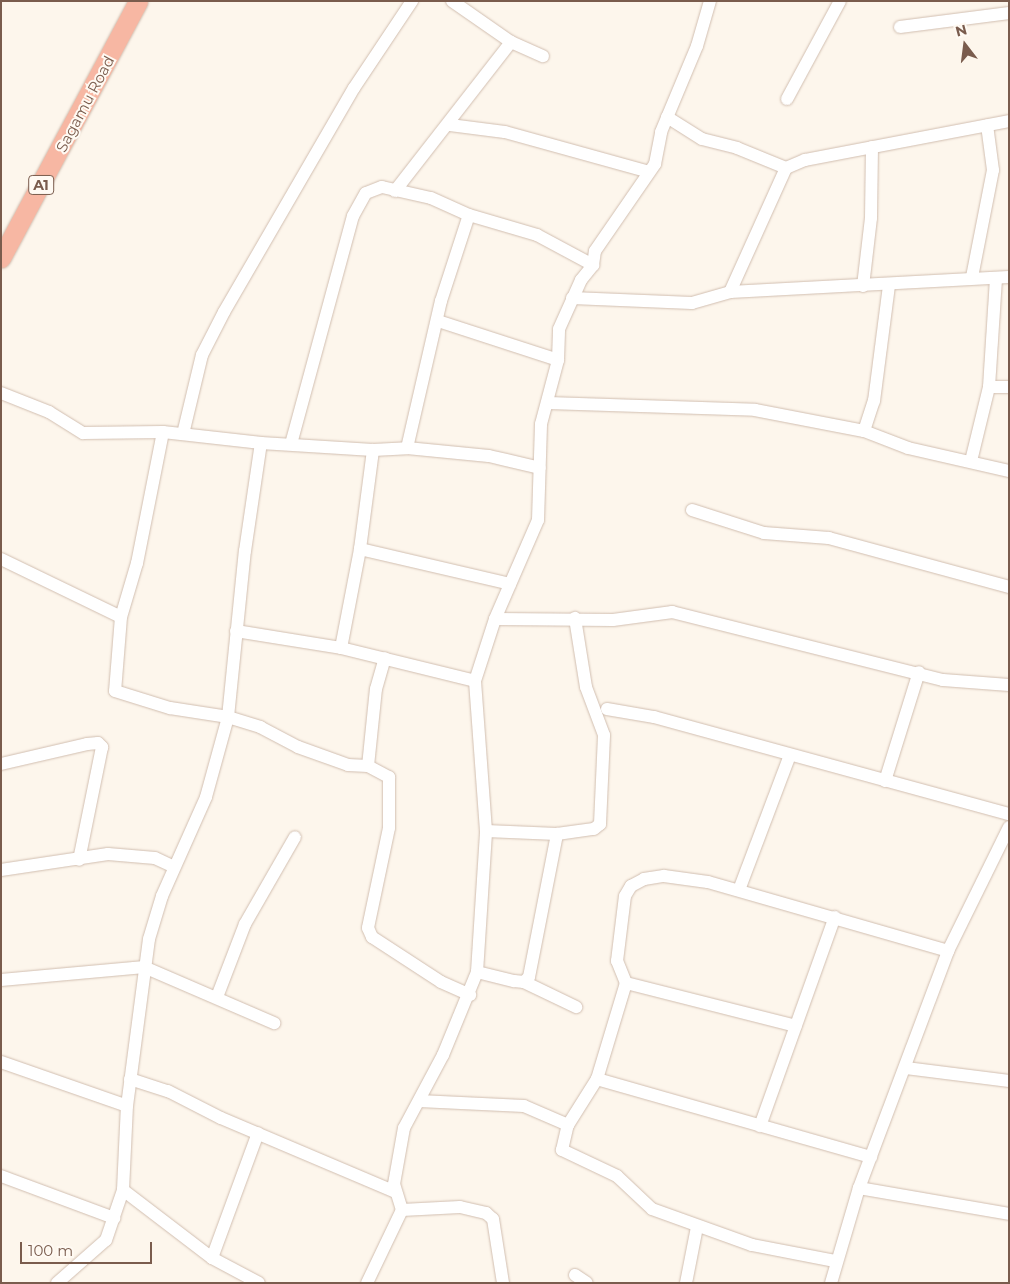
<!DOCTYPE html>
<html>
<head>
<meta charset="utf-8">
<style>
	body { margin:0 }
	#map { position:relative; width:1010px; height:1284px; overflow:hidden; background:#fdf6ec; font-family:Montserrat,sans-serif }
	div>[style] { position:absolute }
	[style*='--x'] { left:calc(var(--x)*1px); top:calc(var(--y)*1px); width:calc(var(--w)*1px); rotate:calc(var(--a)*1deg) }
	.roads { filter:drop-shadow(0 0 1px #d1beb0) drop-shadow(0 0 1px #d1beb0) }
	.minor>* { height:12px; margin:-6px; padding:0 6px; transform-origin:6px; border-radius:6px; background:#fff }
	.highway>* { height:19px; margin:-9.5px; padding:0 9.5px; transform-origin:9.5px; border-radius:9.5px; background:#f7b7a3 }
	span { translate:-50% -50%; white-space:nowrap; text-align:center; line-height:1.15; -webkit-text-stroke:4px #fffaf3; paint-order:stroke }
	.shield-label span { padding:1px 4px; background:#fffaf3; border:1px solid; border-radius:4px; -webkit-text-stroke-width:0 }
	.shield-label { font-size:14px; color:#7a5c4d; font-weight:700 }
	.street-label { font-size:15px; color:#7a5c4d }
	.frame { position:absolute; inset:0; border:2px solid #7a5c4d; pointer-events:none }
	.north { position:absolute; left:940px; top:20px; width:50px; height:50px; -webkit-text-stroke:4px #fffaf3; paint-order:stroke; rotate:345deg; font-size:14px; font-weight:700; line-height:20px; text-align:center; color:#7a5c4d }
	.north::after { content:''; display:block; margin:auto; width:18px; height:22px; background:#7a5c4d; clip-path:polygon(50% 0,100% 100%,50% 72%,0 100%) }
	.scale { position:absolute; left:20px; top:1242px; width:132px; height:22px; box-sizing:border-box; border:2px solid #7a5c4d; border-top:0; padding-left:6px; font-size:15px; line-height:18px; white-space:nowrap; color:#7a5c4d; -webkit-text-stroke:4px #fffaf3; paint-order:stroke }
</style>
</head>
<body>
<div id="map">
	<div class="roads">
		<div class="minor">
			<i style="--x:452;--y:1;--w:72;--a:34.8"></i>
			<i style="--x:511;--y:42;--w:35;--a:24"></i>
			<i style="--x:900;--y:27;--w:110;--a:-7.3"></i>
			<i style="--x:787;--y:99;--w:111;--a:-61.6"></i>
			<i style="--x:667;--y:117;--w:41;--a:32.2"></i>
			<i style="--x:702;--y:139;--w:36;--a:14"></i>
			<i style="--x:737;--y:148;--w:53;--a:22.2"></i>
			<i style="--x:450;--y:125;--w:55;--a:7.3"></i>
			<i style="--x:505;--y:132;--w:149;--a:15.5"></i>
			<i style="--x:395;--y:191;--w:189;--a:-52.1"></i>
			<i style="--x:972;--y:277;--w:109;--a:-78.9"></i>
			<i style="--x:993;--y:170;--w:45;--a:-97.6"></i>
			<i style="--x:863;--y:286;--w:68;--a:-83.3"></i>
			<i style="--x:871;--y:218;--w:71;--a:-89.2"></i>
			<i style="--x:730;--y:292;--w:136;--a:-65.7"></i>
			<i style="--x:786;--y:168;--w:21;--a:-23"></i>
			<i style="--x:805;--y:160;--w:208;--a:-10.8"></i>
			<i style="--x:572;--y:298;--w:120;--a:2.4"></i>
			<i style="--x:692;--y:303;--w:40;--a:-16"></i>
			<i style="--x:730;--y:292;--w:279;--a:-3.1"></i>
			<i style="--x:438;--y:321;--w:126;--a:18"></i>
			<i style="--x:989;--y:387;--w:20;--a:0"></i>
			<i style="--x:1;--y:393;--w:52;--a:21.6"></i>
			<i style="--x:49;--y:412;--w:40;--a:32"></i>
			<i style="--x:83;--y:433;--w:80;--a:-0.7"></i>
			<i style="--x:163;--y:432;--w:99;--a:6.4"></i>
			<i style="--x:261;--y:443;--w:112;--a:3.6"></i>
			<i style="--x:373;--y:450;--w:34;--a:-3"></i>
			<i style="--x:407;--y:448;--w:82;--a:5.6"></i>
			<i style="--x:489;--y:456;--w:52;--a:13.2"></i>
			<i style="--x:548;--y:403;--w:207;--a:1.9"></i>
			<i style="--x:755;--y:410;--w:111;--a:10.9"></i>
			<i style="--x:864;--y:431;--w:47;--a:21.1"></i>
			<i style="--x:908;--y:448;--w:104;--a:12.8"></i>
			<i style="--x:864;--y:431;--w:32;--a:-72"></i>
			<i style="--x:874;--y:401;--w:117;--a:-82.6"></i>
			<i style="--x:163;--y:432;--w:134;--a:101.2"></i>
			<i style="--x:137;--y:563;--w:56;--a:106.5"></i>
			<i style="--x:121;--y:617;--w:74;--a:94.6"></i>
			<i style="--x:115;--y:691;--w:58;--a:17.2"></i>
			<i style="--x:170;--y:708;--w:59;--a:8.8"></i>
			<i style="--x:228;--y:717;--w:34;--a:17"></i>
			<i style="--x:260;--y:727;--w:43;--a:27.8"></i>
			<i style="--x:298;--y:747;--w:53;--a:19.8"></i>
			<i style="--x:348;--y:765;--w:20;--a:3"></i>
			<i style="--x:368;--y:766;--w:24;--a:28"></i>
			<i style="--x:389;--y:777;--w:51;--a:90"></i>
			<i style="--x:389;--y:828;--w:102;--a:101.9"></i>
			<i style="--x:368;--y:928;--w:10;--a:66"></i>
			<i style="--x:372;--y:937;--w:82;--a:33.1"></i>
			<i style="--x:441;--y:982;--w:32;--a:24"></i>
			<i style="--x:183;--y:434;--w:81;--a:-76.5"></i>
			<i style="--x:202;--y:355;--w:48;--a:-62.9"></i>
			<i style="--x:224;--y:312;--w:259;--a:-59.9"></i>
			<i style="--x:354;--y:88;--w:105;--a:-56.3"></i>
			<i style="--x:291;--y:444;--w:236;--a:-74.8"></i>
			<i style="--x:353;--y:216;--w:26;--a:-61"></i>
			<i style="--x:366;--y:193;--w:17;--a:-21"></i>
			<i style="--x:382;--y:187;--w:50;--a:12.7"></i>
			<i style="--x:431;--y:198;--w:42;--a:24.1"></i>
			<i style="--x:469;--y:215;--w:71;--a:16.4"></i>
			<i style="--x:537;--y:235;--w:64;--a:28.2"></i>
			<i style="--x:407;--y:448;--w:151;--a:-77"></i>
			<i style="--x:441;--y:301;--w:90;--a:-72"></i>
			<i style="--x:971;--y:461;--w:76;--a:-76.3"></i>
			<i style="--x:989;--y:387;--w:109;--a:-86.3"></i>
			<i style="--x:692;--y:510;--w:76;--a:17.7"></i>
			<i style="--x:764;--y:533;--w:65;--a:4.4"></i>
			<i style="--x:829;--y:538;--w:187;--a:15.2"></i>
			<i style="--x:360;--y:549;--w:154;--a:13.1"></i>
			<i style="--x:1;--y:559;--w:133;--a:25.8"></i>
			<i style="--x:495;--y:619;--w:118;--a:0.5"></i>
			<i style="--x:613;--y:620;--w:60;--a:-7.7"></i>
			<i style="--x:672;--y:612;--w:279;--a:14.1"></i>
			<i style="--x:943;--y:680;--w:66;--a:4.3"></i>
			<i style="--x:236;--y:631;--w:106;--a:9.2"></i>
			<i style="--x:341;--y:648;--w:138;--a:13.8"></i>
			<i style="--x:341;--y:648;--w:101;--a:-79.1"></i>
			<i style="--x:360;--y:549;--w:100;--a:-82.5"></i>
			<i style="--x:607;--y:709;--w:48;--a:9.7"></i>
			<i style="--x:654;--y:717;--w:368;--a:15.3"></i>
			<i style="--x:1;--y:764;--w:88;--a:-13.1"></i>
			<i style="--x:87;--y:744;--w:11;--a:-5"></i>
			<i style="--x:98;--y:743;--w:6;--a:45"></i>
			<i style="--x:102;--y:747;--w:115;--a:101.5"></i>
			<i style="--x:368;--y:766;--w:77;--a:-84.1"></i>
			<i style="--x:376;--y:689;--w:32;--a:-74"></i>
			<i style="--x:885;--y:781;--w:114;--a:-72.7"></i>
			<i style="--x:486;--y:831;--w:71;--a:2.4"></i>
			<i style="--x:557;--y:834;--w:37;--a:-8"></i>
			<i style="--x:594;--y:829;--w:8;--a:-40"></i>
			<i style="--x:600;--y:824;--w:89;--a:-87.4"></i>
			<i style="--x:604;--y:735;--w:51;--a:-110.6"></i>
			<i style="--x:586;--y:687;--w:70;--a:-99.1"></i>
			<i style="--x:1;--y:870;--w:108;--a:-8.5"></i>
			<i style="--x:108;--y:854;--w:47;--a:4.9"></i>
			<i style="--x:155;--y:858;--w:21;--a:25"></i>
			<i style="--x:739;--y:890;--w:144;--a:-69.3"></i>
			<i style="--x:477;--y:972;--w:38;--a:14"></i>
			<i style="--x:514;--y:981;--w:10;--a:6"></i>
			<i style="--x:524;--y:982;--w:7;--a:-45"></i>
			<i style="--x:529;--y:977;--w:146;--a:-78.9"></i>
			<i style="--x:1;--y:980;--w:144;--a:-5.2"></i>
			<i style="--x:144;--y:967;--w:142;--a:23.3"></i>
			<i style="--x:524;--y:982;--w:58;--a:25.7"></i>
			<i style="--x:626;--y:983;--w:175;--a:14.2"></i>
			<i style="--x:217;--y:997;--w:78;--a:-69"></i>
			<i style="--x:245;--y:924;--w:100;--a:-60.1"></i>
			<i style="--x:1;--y:1062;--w:133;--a:19.2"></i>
			<i style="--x:906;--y:1068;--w:104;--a:7.2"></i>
			<i style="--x:130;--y:1079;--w:40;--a:18"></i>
			<i style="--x:168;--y:1091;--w:59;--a:27"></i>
			<i style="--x:221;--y:1118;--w:189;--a:23"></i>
			<i style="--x:597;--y:1079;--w:285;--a:15.9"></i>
			<i style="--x:419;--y:1101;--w:105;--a:2.7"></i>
			<i style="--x:524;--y:1106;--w:48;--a:23.4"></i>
			<i style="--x:760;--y:1126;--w:222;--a:-70.3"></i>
			<i style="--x:1;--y:1176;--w:121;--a:20.4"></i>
			<i style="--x:859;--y:1188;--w:152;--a:9.8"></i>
			<i style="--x:123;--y:1190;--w:112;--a:37.4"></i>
			<i style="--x:212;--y:1258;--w:53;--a:28"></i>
			<i style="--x:402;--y:1210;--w:58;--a:-3"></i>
			<i style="--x:460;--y:1207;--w:27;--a:13"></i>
			<i style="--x:486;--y:1213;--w:9;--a:41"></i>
			<i style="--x:493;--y:1219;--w:65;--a:81.1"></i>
			<i style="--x:212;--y:1258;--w:133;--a:-69.8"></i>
			<i style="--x:835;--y:1261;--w:85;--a:-169.1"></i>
			<i style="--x:752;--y:1245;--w:106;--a:-160.2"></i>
			<i style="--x:652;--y:1209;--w:48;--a:-136.7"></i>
			<i style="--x:617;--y:1176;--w:61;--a:-154.7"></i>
			<i style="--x:562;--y:1150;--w:26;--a:-77"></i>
			<i style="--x:568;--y:1125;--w:54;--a:-57.8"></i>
			<i style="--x:597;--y:1079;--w:100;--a:-73.2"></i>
			<i style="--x:626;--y:983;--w:24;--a:-112"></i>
			<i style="--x:617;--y:961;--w:65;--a:-83"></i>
			<i style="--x:625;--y:896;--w:12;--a:-59"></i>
			<i style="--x:631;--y:886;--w:15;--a:-28"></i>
			<i style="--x:644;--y:879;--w:20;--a:-9"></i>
			<i style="--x:664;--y:876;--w:44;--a:7.8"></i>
			<i style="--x:708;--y:882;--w:250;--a:16"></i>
			<i style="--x:575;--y:1275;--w:14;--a:34"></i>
			<i style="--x:57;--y:1283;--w:65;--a:-41.3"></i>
			<i style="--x:106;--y:1240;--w:53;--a:-71.2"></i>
			<i style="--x:123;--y:1190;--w:84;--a:-87.3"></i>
			<i style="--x:127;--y:1106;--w:168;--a:-82.5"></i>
			<i style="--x:149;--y:939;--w:45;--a:-73.2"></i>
			<i style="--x:162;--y:896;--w:108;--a:-66"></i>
			<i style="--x:206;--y:797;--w:83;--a:-74.6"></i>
			<i style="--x:228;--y:717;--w:167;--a:-84.2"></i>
			<i style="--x:245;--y:551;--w:109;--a:-81.6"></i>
			<i style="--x:367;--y:1283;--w:81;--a:-64.4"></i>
			<i style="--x:402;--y:1210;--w:27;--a:-107"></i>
			<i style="--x:394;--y:1184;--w:57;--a:-79.9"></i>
			<i style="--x:404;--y:1128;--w:83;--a:-61.9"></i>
			<i style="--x:443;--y:1055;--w:90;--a:-67.7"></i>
			<i style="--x:477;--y:972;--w:141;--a:-86.3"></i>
			<i style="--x:486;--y:831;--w:150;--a:-94.2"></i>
			<i style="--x:475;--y:681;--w:65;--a:-72.1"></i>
			<i style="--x:495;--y:619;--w:108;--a:-66.5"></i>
			<i style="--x:538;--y:520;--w:96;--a:-88.2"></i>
			<i style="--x:541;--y:424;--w:66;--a:-75.1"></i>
			<i style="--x:558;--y:360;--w:31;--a:-88"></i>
			<i style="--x:559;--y:329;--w:54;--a:-65.8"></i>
			<i style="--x:581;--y:280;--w:19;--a:-51"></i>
			<i style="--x:593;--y:265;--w:14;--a:-82"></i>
			<i style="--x:595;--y:251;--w:106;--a:-55.4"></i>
			<i style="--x:655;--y:164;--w:33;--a:-79"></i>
			<i style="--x:661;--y:132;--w:93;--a:-67.3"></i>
			<i style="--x:697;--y:46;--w:47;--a:-73.9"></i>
			<i style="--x:686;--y:1283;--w:57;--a:-78.9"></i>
			<i style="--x:831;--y:1283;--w:99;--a:-73.6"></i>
			<i style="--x:859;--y:1188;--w:253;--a:-69.4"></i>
			<i style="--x:948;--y:951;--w:138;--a:-63.8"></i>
		</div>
		<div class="highway">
			<i style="--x:1;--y:258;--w:291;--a:-61.9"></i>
		</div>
	</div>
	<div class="shield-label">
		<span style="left:41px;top:185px">A1</span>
	</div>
	<div class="street-label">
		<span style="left:85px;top:104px;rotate:-62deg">Sagamu Road</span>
	</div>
	<div class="frame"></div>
	<div class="north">N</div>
	<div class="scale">100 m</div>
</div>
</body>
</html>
